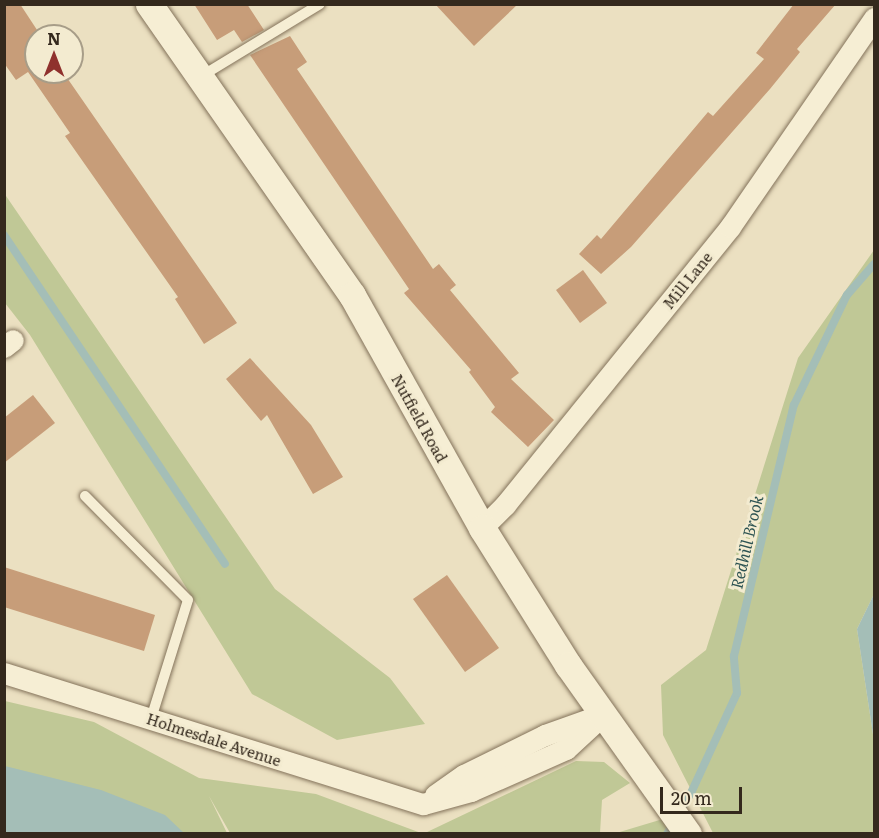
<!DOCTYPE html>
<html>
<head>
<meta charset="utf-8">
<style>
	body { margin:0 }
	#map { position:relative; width:879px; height:838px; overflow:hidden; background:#ebe0c1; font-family:Literata,serif }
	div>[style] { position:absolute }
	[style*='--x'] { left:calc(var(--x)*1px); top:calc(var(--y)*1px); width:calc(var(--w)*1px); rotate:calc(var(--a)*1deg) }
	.green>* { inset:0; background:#c0c896 }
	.water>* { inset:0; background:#a4beb7 }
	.stream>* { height:8px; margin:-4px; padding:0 4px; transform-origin:4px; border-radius:4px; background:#a4beb7 }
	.building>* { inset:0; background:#c79d79 }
	.roads { filter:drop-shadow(0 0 2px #83725a) drop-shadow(0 0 2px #83725a) }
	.service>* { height:10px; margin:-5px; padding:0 5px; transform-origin:5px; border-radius:5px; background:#f6eed4 }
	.minor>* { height:21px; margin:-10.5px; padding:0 10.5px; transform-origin:10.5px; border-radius:10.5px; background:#f6eed4 }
	.tertiary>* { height:27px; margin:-13.5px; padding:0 13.5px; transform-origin:13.5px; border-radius:13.5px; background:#f6eed4 }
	span { translate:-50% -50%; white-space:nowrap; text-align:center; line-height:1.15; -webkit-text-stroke:6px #f3ebd0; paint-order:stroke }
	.street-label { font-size:15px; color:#34291d }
	.water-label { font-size:16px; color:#2d5352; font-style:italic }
	.frame { position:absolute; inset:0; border:6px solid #34291d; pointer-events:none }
	.north { position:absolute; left:24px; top:24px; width:60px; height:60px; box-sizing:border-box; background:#f3ebd0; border:2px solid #a79d88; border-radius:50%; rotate:0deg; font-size:16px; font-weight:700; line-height:24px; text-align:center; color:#34291d }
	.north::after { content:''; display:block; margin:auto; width:21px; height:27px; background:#8f312d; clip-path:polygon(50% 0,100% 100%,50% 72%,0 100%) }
	.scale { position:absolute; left:660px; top:787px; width:82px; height:27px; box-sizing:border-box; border:3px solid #34291d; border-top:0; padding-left:8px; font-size:18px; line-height:21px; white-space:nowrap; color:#34291d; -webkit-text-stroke:4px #f3ebd0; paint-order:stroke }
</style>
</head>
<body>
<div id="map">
	<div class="green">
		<i style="clip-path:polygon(4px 193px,275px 589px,390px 678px,425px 724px,337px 740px,252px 694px,30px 335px,5px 303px)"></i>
		<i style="clip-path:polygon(874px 250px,874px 594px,857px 629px,874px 741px,874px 833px,713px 833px,663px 735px,661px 685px,706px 650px,798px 358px)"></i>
		<i style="clip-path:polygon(5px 701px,94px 722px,199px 778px,316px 794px,421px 833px,230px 833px,209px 796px,227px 833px,5px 834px)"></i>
		<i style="clip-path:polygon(576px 761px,604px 762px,630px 783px,602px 800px,600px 833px,425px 833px)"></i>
		<i style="clip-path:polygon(663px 819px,670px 833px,613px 834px)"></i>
	</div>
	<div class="water">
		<i style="clip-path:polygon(874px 594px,874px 741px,857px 629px)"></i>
		<i style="clip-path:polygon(5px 766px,101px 790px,165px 815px,184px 833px,5px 833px)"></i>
	</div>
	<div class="stream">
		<i style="--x:4;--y:235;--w:396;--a:56.1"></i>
		<i style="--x:667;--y:834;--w:48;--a:-59.7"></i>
		<i style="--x:691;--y:793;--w:110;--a:-65.3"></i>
		<i style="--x:737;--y:693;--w:37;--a:-95"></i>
		<i style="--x:734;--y:656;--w:258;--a:-76.6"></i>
		<i style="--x:794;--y:405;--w:122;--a:-64.3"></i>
		<i style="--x:847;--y:295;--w:41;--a:-48.9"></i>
	</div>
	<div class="building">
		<i style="clip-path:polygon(4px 4px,20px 4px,41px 36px,36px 36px,36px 72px,63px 72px,237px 323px,204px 344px,175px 299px,178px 297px,65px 136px,70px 133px,28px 72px,16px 80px,4px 63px)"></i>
		<i style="clip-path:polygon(194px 4px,247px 4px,264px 30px,242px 42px,234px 30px,217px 40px)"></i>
		<i style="clip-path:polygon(435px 4px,518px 4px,474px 46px)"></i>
		<i style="clip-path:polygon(794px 4px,836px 4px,797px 49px,800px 52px,770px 89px,631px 247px,601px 274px,579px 254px,597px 235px,601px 239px,708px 112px,713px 116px,764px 59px,756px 53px)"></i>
		<i style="clip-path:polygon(290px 36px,307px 62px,297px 69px,433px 269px,439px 264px,456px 285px,450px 290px,519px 373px,511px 379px,554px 420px,528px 447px,491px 412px,495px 407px,469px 372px,471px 370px,404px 293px,409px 289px,250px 55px)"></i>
		<i style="clip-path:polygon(583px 270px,607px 303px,580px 323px,556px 290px)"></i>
		<i style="clip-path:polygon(250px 358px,311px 425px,343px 477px,313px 494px,267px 415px,261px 421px,226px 379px)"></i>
		<i style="clip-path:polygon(33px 395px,55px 423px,4px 463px,4px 418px)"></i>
		<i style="clip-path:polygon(4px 567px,155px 615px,144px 651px,4px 607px)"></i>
		<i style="clip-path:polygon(447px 575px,499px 648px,465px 672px,413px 599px)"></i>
	</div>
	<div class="roads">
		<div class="service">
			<i style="--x:200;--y:77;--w:140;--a:-31.3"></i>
			<i style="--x:85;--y:496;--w:146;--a:45.3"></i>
			<i style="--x:188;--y:600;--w:125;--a:107.3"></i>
		</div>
		<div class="minor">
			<i style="--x:4;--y:347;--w:11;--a:-38"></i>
			<i style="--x:482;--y:528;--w:33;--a:-45"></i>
			<i style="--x:505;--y:505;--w:358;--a:-51"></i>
			<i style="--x:730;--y:227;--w:254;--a:-55.4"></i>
			<i style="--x:4;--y:673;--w:439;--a:17.4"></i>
			<i style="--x:423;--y:804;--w:50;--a:-15.2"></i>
			<i style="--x:471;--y:791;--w:104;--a:-23.9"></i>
			<i style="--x:566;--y:749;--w:53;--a:-42.7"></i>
			<i style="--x:435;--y:795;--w:35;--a:-35"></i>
			<i style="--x:464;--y:775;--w:90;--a:-26.3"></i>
			<i style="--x:545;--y:735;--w:53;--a:-19.8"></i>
		</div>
		<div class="tertiary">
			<i style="--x:149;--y:4;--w:355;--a:55.1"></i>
			<i style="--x:352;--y:295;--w:267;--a:60.8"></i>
			<i style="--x:482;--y:528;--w:162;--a:57.9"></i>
			<i style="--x:568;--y:665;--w:207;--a:54.6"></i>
		</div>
	</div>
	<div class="street-label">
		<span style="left:687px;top:280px;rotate:-51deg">Mill Lane</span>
		<span style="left:420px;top:418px;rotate:61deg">Nutfield Road</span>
		<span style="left:214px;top:739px;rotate:18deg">Holmesdale Avenue</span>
	</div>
	<div class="water-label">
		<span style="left:746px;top:542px;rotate:-77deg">Redhill Brook</span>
	</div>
	<div class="frame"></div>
	<div class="north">N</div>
	<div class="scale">20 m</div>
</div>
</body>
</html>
